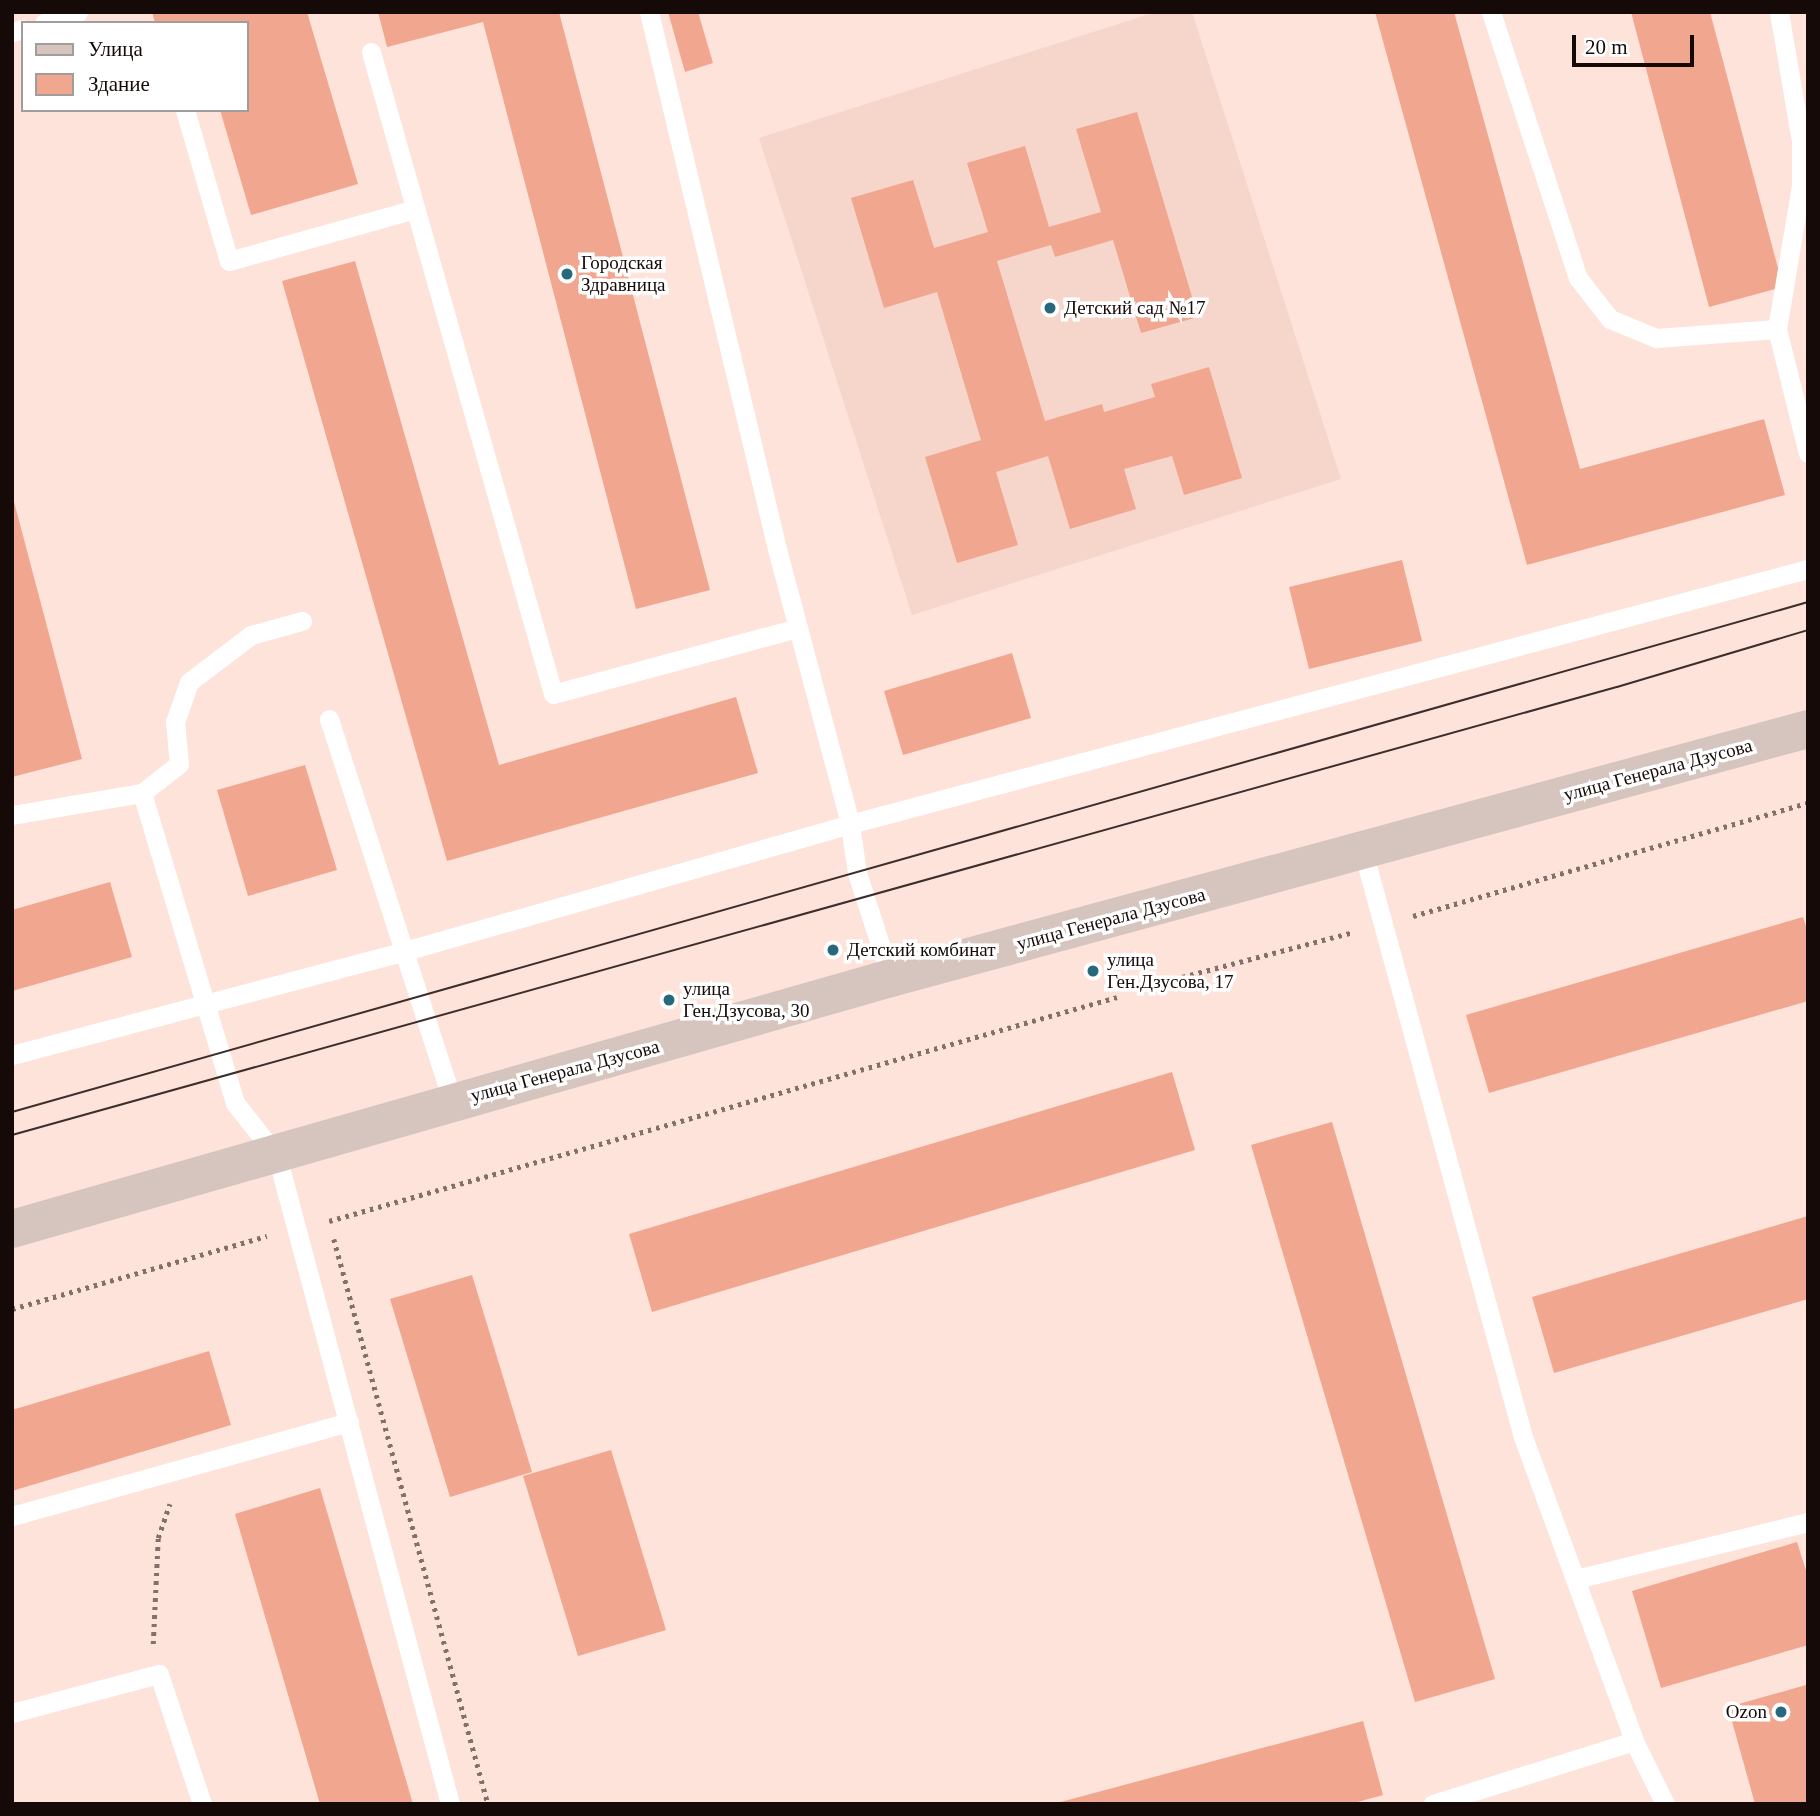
<!DOCTYPE html>
<html>
<head>
<meta charset="utf-8">
<style>
	body { margin:0 }
	#map { position:relative; width:1820px; height:1816px; overflow:hidden; background:#fee3db; font-family:"Times New Roman",serif }
	div>[style] { position:absolute }
	[style*='--x'] { left:calc(var(--x)*1px); top:calc(var(--y)*1px); width:calc(var(--w)*1px); rotate:calc(var(--a)*1deg) }
	.built>* { inset:0; background:#f6d5cb }
	.building>* { inset:0; background:#f1a68f }
	.path>* { height:4.5px; margin-top:-2.25px; transform-origin:0; background:repeating-linear-gradient(90deg,#82706a 0 3.5px,transparent 0 8.5px) }
	.lane>* { height:19px; margin:-9.5px; padding:0 9.5px; transform-origin:9.5px; border-radius:9.5px; background:#fff }
	.secondary>* { height:38px; margin:-19px; padding:0 19px; transform-origin:19px; border-radius:19px; background:#d6c5bf }
	.tram>* { height:2px; margin:-1px; padding:0 1px; transform-origin:1px; border-radius:1px; background:#3c2e2a }
	.dots>* { width:19px; height:19px; translate:-50% -50%; box-sizing:border-box; border:4px solid #fff; border-radius:50% }
	span { translate:-50% -50%; white-space:nowrap; text-align:center; line-height:1.15; -webkit-text-stroke:7px #fff; paint-order:stroke }
	.poi-label { font-size:19px; color:#150a07 }
	.left { translate:0 -50%; text-align:left }
	.right { translate:-100% -50%; text-align:right }
	.street-label { font-size:19px; color:#150a07 }
	.frame { position:absolute; inset:0; border:14px solid #150a07; pointer-events:none }
	.legend { position:absolute; left:21px; top:21px; width:228px; height:91px; box-sizing:border-box; background:#fff; border:2px solid #a19d9c; margin:0; padding:9px 12px; list-style:none; font-size:21px; color:#150a07 }
	.legend li { display:flex; align-items:center; gap:14px; height:35px }
	.legend b { width:35px; border:2px solid #a19d9c }
	.scale { position:absolute; left:1572px; top:35px; width:122px; height:32px; box-sizing:border-box; border:4px solid #150a07; border-top:0; padding-left:9px; font-size:21px; line-height:24px; white-space:nowrap; color:#150a07; -webkit-text-stroke:5px #fff; paint-order:stroke }
</style>
</head>
<body>
<div id="map">
	<div class="built">
		<i style="clip-path:polygon(1156px 12px,1192px 12px,1341px 479px,912px 615px,759px 138px)"></i>
	</div>
	<div class="building">
		<i style="clip-path:polygon(152px 12px,307px 12px,358px 184px,251px 215px,220px 110px,247px 110px,247px 23px,155px 23px)"></i>
		<i style="clip-path:polygon(378px 12px,559px 12px,710px 590px,636px 609px,483px 22px,387px 47px)"></i>
		<i style="clip-path:polygon(668px 12px,698px 12px,713px 63px,685px 72px)"></i>
		<i style="clip-path:polygon(1375px 12px,1454px 12px,1580px 469px,1764px 419px,1785px 495px,1527px 565px)"></i>
		<i style="clip-path:polygon(1631px 12px,1710px 12px,1783px 287px,1709px 307px)"></i>
		<i style="clip-path:polygon(1137px 112px,1198px 317px,1141px 333px,1113px 240px,1055px 257px,1051px 245px,997px 261px,1045px 421px,1102px 404px,1104px 412px,1155px 397px,1151px 384px,1209px 367px,1242px 478px,1184px 495px,1172px 456px,1124px 469px,1136px 509px,1070px 529px,1048px 456px,996px 472px,1018px 545px,957px 563px,925px 457px,981px 440px,937px 292px,884px 308px,851px 198px,913px 180px,934px 248px,988px 232px,967px 163px,1025px 146px,1049px 227px,1101px 212px,1076px 129px)"></i>
		<i style="clip-path:polygon(355px 261px,499px 765px,736px 697px,758px 773px,447px 861px,282px 281px)"></i>
		<i style="clip-path:polygon(12px 494px,82px 759px,12px 777px)"></i>
		<i style="clip-path:polygon(1402px 560px,1422px 641px,1309px 669px,1289px 587px)"></i>
		<i style="clip-path:polygon(1012px 653px,1031px 718px,903px 755px,884px 691px)"></i>
		<i style="clip-path:polygon(305px 765px,337px 870px,248px 896px,217px 790px)"></i>
		<i style="clip-path:polygon(110px 882px,132px 957px,12px 991px,12px 910px)"></i>
		<i style="clip-path:polygon(1803px 917px,1808px 932px,1808px 1001px,1489px 1093px,1466px 1015px)"></i>
		<i style="clip-path:polygon(1172px 1072px,1195px 1150px,652px 1312px,629px 1234px)"></i>
		<i style="clip-path:polygon(1332px 1122px,1495px 1679px,1415px 1702px,1251px 1145px)"></i>
		<i style="clip-path:polygon(1808px 1216px,1808px 1299px,1554px 1373px,1532px 1297px)"></i>
		<i style="clip-path:polygon(472px 1275px,532px 1472px,450px 1497px,390px 1299px)"></i>
		<i style="clip-path:polygon(209px 1351px,231px 1425px,12px 1491px,12px 1410px)"></i>
		<i style="clip-path:polygon(611px 1450px,666px 1630px,578px 1656px,523px 1476px)"></i>
		<i style="clip-path:polygon(320px 1488px,413px 1804px,320px 1804px,235px 1514px)"></i>
		<i style="clip-path:polygon(1797px 1542px,1808px 1577px,1808px 1645px,1661px 1688px,1632px 1591px)"></i>
		<i style="clip-path:polygon(1806px 1685px,1808px 1804px,1755px 1804px,1728px 1707px)"></i>
		<i style="clip-path:polygon(1363px 1721px,1383px 1795px,1350px 1804px,1053px 1804px)"></i>
	</div>
	<div class="path">
		<i style="--x:1413;--y:916;--w:411;--a:-16"></i>
		<i style="--x:1182;--y:977;--w:178;--a:-14.7"></i>
		<i style="--x:329;--y:1221;--w:819;--a:-15.87"></i>
		<i style="--x:334;--y:1239;--w:586;--a:74.75"></i>
		<i style="--x:12;--y:1309;--w:265;--a:-16"></i>
		<i style="--x:153;--y:1644;--w:106;--a:-87.3"></i>
		<i style="--x:158;--y:1538;--w:36;--a:-71"></i>
	</div>
	<div class="lane">
		<i style="--x:649;--y:12;--w:552;--a:76.59"></i>
		<i style="--x:777;--y:549;--w:285;--a:75.1"></i>
		<i style="--x:850;--y:824;--w:49;--a:81.9"></i>
		<i style="--x:857;--y:873;--w:110;--a:72.1"></i>
		<i style="--x:1491;--y:12;--w:280;--a:71.9"></i>
		<i style="--x:1578;--y:278;--w:52;--a:52"></i>
		<i style="--x:1610;--y:319;--w:50;--a:22.4"></i>
		<i style="--x:1656;--y:338;--w:121;--a:-4.3"></i>
		<i style="--x:1777;--y:329;--w:128;--a:76"></i>
		<i style="--x:44;--y:23;--w:36;--a:-18"></i>
		<i style="--x:12;--y:32;--w:11;--a:-15"></i>
		<i style="--x:371;--y:52;--w:667;--a:74.17"></i>
		<i style="--x:553;--y:694;--w:254;--a:-15.1"></i>
		<i style="--x:185;--y:110;--w:157;--a:73.8"></i>
		<i style="--x:229;--y:261;--w:193;--a:-15.6"></i>
		<i style="--x:1777;--y:329;--w:146;--a:-80.5"></i>
		<i style="--x:1801;--y:185;--w:44;--a:-90"></i>
		<i style="--x:1801;--y:141;--w:131;--a:-99.7"></i>
		<i style="--x:329;--y:719;--w:403;--a:72.1"></i>
		<i style="--x:142;--y:793;--w:47;--a:-38.1"></i>
		<i style="--x:179;--y:764;--w:42;--a:-95.4"></i>
		<i style="--x:175;--y:722;--w:42;--a:-70.7"></i>
		<i style="--x:189;--y:682;--w:78;--a:-37.2"></i>
		<i style="--x:251;--y:635;--w:53;--a:-15.4"></i>
		<i style="--x:12;--y:815;--w:132;--a:-9.6"></i>
		<i style="--x:142;--y:793;--w:324;--a:73.3"></i>
		<i style="--x:235;--y:1103;--w:68;--a:51.6"></i>
		<i style="--x:277;--y:1156;--w:671;--a:75.05"></i>
		<i style="--x:1363;--y:851;--w:607;--a:74.73"></i>
		<i style="--x:1523;--y:1437;--w:324;--a:69.9"></i>
		<i style="--x:1634;--y:1741;--w:211;--a:162.6"></i>
		<i style="--x:12;--y:1055;--w:407;--a:-14.8"></i>
		<i style="--x:405;--y:951;--w:463;--a:-15.9"></i>
		<i style="--x:850;--y:824;--w:991;--a:-14.91"></i>
		<i style="--x:12;--y:1516;--w:350;--a:-15.6"></i>
		<i style="--x:1576;--y:1579;--w:239;--a:-13.8"></i>
		<i style="--x:12;--y:1713;--w:152;--a:-14.9"></i>
		<i style="--x:159;--y:1674;--w:137;--a:71.7"></i>
		<i style="--x:1634;--y:1741;--w:70;--a:63.8"></i>
	</div>
	<div class="secondary">
		<i style="--x:12;--y:1229;--w:914;--a:-15.94"></i>
		<i style="--x:891;--y:978;--w:950;--a:-15.19"></i>
	</div>
	<div class="tram">
		<i style="--x:12;--y:1112;--w:1867;--a:-15.85"></i>
		<i style="--x:12;--y:1135;--w:1666;--a:-15.6"></i>
		<i style="--x:1617;--y:687;--w:199;--a:-16.6"></i>
	</div>
	<div class="dots">
		<i style="left:567px;top:274px;background:#27687c"></i>
		<i style="left:1050px;top:308px;background:#27687c"></i>
		<i style="left:833px;top:950px;background:#27687c"></i>
		<i style="left:1093px;top:971px;background:#27687c"></i>
		<i style="left:669px;top:1000px;background:#27687c"></i>
		<i style="left:1781px;top:1712px;background:#27687c"></i>
	</div>
	<div class="poi-label">
		<span class="left" style="left:581px;top:274px">Городская<br>Здравница</span>
		<span class="left" style="left:1064px;top:308px">Детский сад №17</span>
		<span class="left" style="left:847px;top:950px">Детский комбинат</span>
		<span class="left" style="left:1107px;top:971px">улица<br>Ген.Дзусова, 17</span>
		<span class="left" style="left:683px;top:1000px">улица<br>Ген.Дзусова, 30</span>
		<span class="right" style="left:1767px;top:1712px">Ozon</span>
	</div>
	<div class="street-label">
		<span style="left:1658px;top:770px;rotate:-15deg">улица Генерала Дзусова</span>
		<span style="left:1111px;top:919px;rotate:-15deg">улица Генерала Дзусова</span>
		<span style="left:565px;top:1071px;rotate:-15deg">улица Генерала Дзусова</span>
	</div>
	<div class="frame"></div>
	<ul class="legend">
	<li><b style="height:9px;background:#d6c5bf"></b>Улица</li>
	<li><b style="height:19px;background:#f1a68f"></b>Здание</li>
	</ul>
	<div class="scale">20 m</div>
</div>
</body>
</html>
